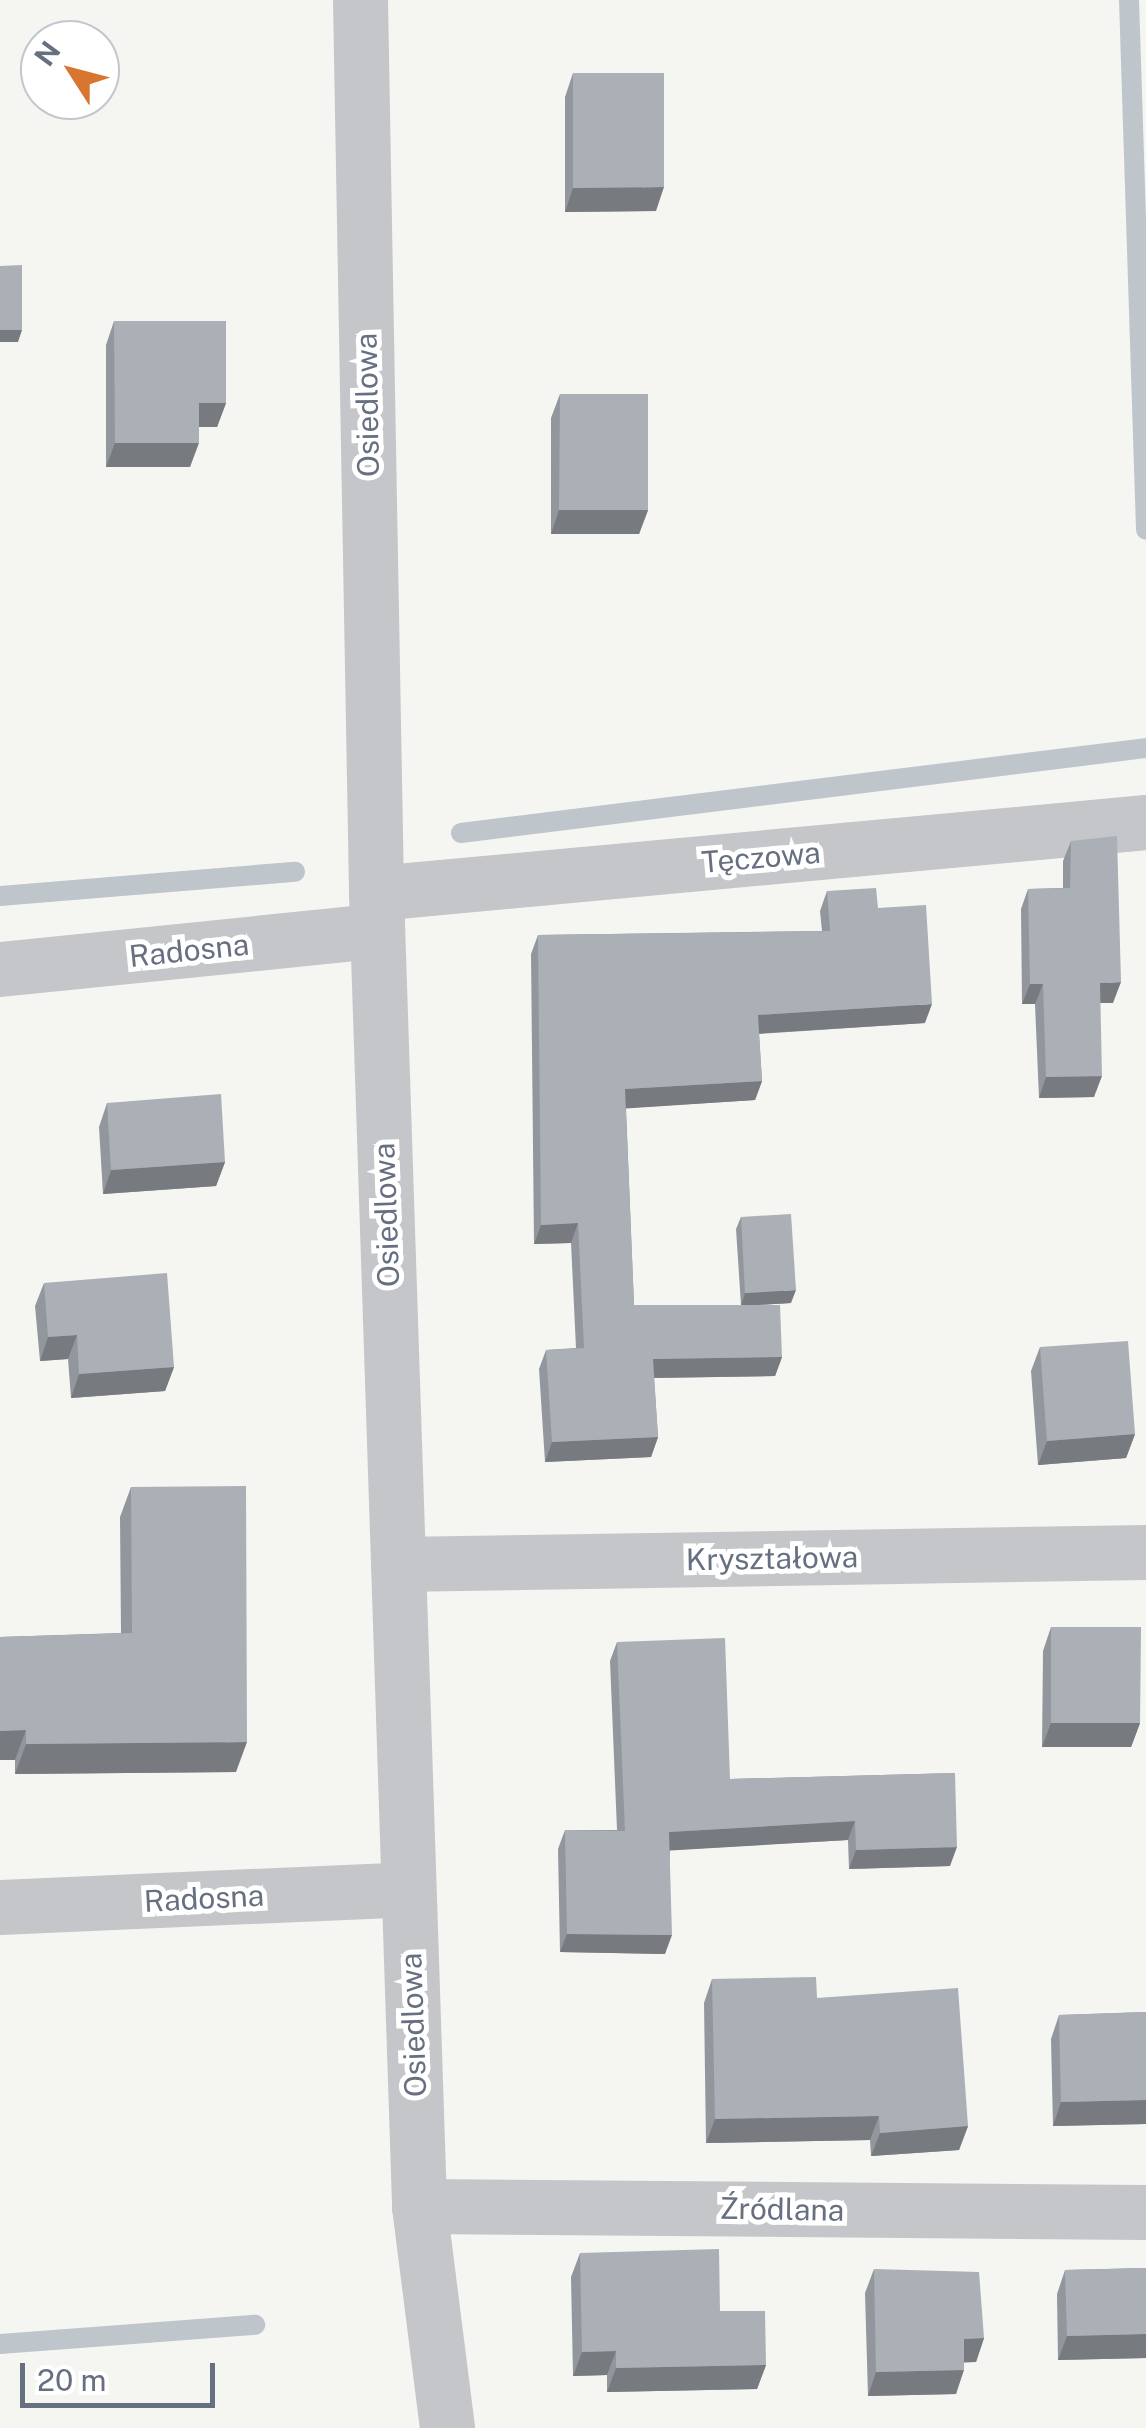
<!DOCTYPE html>
<html>
<head>
<meta charset="utf-8">
<style>
	body { margin:0 }
	#map { position:relative; width:1146px; height:2428px; overflow:hidden; background:#f5f5f2; font-family:"Public Sans",sans-serif }
	div>[style] { position:absolute }
	[style*='--x'] { left:calc(var(--x)*1px); top:calc(var(--y)*1px); width:calc(var(--w)*1px); rotate:calc(var(--a)*1deg) }
	.stream>* { height:20px; margin:-10px; padding:0 10px; transform-origin:10px; border-radius:10px; background:#bec5cb }
	.minor>* { height:55px; margin:-27.5px; padding:0 27.5px; transform-origin:27.5px; border-radius:27.5px; background:#c4c6ca }
	.tertiary>* { height:55px; margin:-27.5px; padding:0 27.5px; transform-origin:27.5px; border-radius:27.5px; background:#c4c6ca }
	.wall>* { inset:0; background:#92979d }
	.shaded-wall>* { inset:0; background:#777b7f }
	.building>* { inset:0; background:#aab0b6 }
	span { translate:-50% -50%; white-space:nowrap; text-align:center; line-height:1.15; -webkit-text-stroke:10px #fff; paint-order:stroke }
	.street-label { font-size:30px; color:#667081 }
	.north { position:absolute; left:20px; top:20px; width:100px; height:100px; box-sizing:border-box; background:#fff; border:2px solid #c2c6cd; border-radius:50%; rotate:306deg; font-size:28px; font-weight:700; line-height:40px; text-align:center; color:#667081 }
	.north::after { content:''; display:block; margin:auto; width:35px; height:45px; background:#d8752f; clip-path:polygon(50% 0,100% 100%,50% 72%,0 100%) }
	.scale { position:absolute; left:20px; top:2363px; width:195px; height:45px; box-sizing:border-box; border:5px solid #667081; border-top:0; padding-left:12px; font-size:30px; line-height:35px; white-space:nowrap; color:#667081; -webkit-text-stroke:8px #fff; paint-order:stroke }
</style>
</head>
<body>
<div id="map">
	<div class="stream">
		<i style="--x:1129;--y:0;--w:530;--a:88.16"></i>
		<i style="--x:461;--y:833;--w:690;--a:-7.07"></i>
		<i style="--x:0;--y:896;--w:296;--a:-4.7"></i>
		<i style="--x:0;--y:2344;--w:256;--a:-4.3"></i>
	</div>
	<div class="minor">
		<i style="--x:376;--y:893;--w:773;--a:-5.27"></i>
		<i style="--x:0;--y:969;--w:379;--a:-5.8"></i>
		<i style="--x:398;--y:1564;--w:748;--a:-0.92"></i>
		<i style="--x:0;--y:1907;--w:408;--a:-2.5"></i>
		<i style="--x:419;--y:2206;--w:727;--a:0.47"></i>
	</div>
	<div class="tertiary">
		<i style="--x:360;--y:0;--w:893;--a:88.97"></i>
		<i style="--x:376;--y:893;--w:1314;--a:88.12"></i>
		<i style="--x:419;--y:2206;--w:224;--a:82.8"></i>
	</div>
	<div class="wall">
		<i style="clip-path:polygon(573px 73px,656px 211px,565px 212px,565px 97px)"></i>
		<i style="clip-path:polygon(114px 321px,226px 403px,217px 427px,199px 427px,190px 467px,106px 467px,106px 345px)"></i>
		<i style="clip-path:polygon(560px 394px,648px 510px,639px 534px,551px 534px,551px 418px)"></i>
		<i style="clip-path:polygon(1071px 841px,1113px 1003px,1100px 1003px,1094px 1097px,1039px 1098px,1035px 1004px,1022px 1004px,1021px 909px,1028px 889px,1063px 888px,1063px 861px)"></i>
		<i style="clip-path:polygon(827px 891px,878px 908px,925px 1023px,759px 1034px,762px 1081px,755px 1100px,626px 1108px,634px 1305px,741px 1305px,736px 1229px,741px 1217px,791px 1303px,758px 1305px,782px 1357px,775px 1376px,654px 1378px,658px 1437px,651px 1457px,545px 1462px,539px 1369px,546px 1350px,576px 1348px,571px 1243px,534px 1244px,531px 954px,538px 935px,822px 931px,820px 911px)"></i>
		<i style="clip-path:polygon(107px 1103px,225px 1162px,216px 1186px,103px 1194px,99px 1127px)"></i>
		<i style="clip-path:polygon(44px 1283px,174px 1367px,165px 1391px,71px 1398px,68px 1359px,40px 1361px,35px 1306px)"></i>
		<i style="clip-path:polygon(1040px 1347px,1135px 1434px,1126px 1458px,1038px 1465px,1031px 1371px)"></i>
		<i style="clip-path:polygon(131px 1487px,236px 1772px,15px 1774px,15px 1760px,0 1760px,0 1637px,121px 1633px,120px 1517px)"></i>
		<i style="clip-path:polygon(1051px 1627px,1140px 1723px,1131px 1747px,1042px 1747px,1043px 1651px)"></i>
		<i style="clip-path:polygon(617px 1642px,730px 1779px,955px 1773px,950px 1866px,849px 1869px,848px 1840px,670px 1850px,665px 1954px,560px 1952px,558px 1849px,565px 1830px,617px 1830px,610px 1661px)"></i>
		<i style="clip-path:polygon(712px 1979px,817px 1998px,968px 2126px,959px 2150px,871px 2156px,870px 2140px,706px 2143px,704px 2003px)"></i>
		<i style="clip-path:polygon(1146px 2012px,1146px 2124px,1053px 2126px,1051px 2039px,1059px 2015px)"></i>
		<i style="clip-path:polygon(580px 2253px,720px 2311px,766px 2365px,757px 2389px,607px 2392px,607px 2375px,573px 2376px,571px 2277px)"></i>
		<i style="clip-path:polygon(1146px 2268px,1146px 2358px,1058px 2360px,1057px 2294px,1065px 2270px)"></i>
		<i style="clip-path:polygon(874px 2269px,984px 2338px,976px 2362px,964px 2362px,956px 2394px,868px 2396px,865px 2293px)"></i>
	</div>
	<div class="shaded-wall">
		<i style="clip-path:polygon(664px 187px,656px 211px,565px 212px,573px 188px)"></i>
		<i style="clip-path:polygon(0 330px,22px 330px,18px 342px,0 342px)"></i>
		<i style="clip-path:polygon(199px 403px,226px 403px,217px 427px,190px 427px)"></i>
		<i style="clip-path:polygon(115px 443px,199px 443px,190px 467px,106px 467px)"></i>
		<i style="clip-path:polygon(559px 510px,648px 510px,639px 534px,551px 534px)"></i>
		<i style="clip-path:polygon(1121px 982px,1113px 1003px,1092px 1003px,1100px 983px)"></i>
		<i style="clip-path:polygon(1030px 984px,1043px 984px,1035px 1004px,1022px 1004px)"></i>
		<i style="clip-path:polygon(932px 1004px,925px 1023px,751px 1034px,758px 1015px)"></i>
		<i style="clip-path:polygon(1102px 1076px,1094px 1097px,1039px 1098px,1046px 1077px)"></i>
		<i style="clip-path:polygon(762px 1081px,755px 1100px,618px 1109px,625px 1089px)"></i>
		<i style="clip-path:polygon(225px 1162px,216px 1186px,103px 1194px,111px 1170px)"></i>
		<i style="clip-path:polygon(578px 1223px,571px 1243px,534px 1244px,541px 1225px)"></i>
		<i style="clip-path:polygon(796px 1290px,791px 1303px,741px 1306px,745px 1293px)"></i>
		<i style="clip-path:polygon(77px 1335px,68px 1359px,40px 1361px,48px 1337px)"></i>
		<i style="clip-path:polygon(782px 1357px,775px 1376px,646px 1378px,653px 1359px)"></i>
		<i style="clip-path:polygon(174px 1367px,165px 1391px,71px 1398px,79px 1374px)"></i>
		<i style="clip-path:polygon(1135px 1434px,1126px 1458px,1038px 1465px,1047px 1441px)"></i>
		<i style="clip-path:polygon(658px 1437px,651px 1457px,545px 1462px,552px 1442px)"></i>
		<i style="clip-path:polygon(1051px 1723px,1140px 1723px,1131px 1747px,1042px 1747px)"></i>
		<i style="clip-path:polygon(26px 1730px,15px 1760px,0 1760px,0 1731px)"></i>
		<i style="clip-path:polygon(247px 1742px,236px 1772px,15px 1774px,26px 1744px)"></i>
		<i style="clip-path:polygon(855px 1821px,848px 1840px,662px 1851px,669px 1832px)"></i>
		<i style="clip-path:polygon(957px 1847px,950px 1866px,849px 1869px,856px 1850px)"></i>
		<i style="clip-path:polygon(567px 1934px,672px 1935px,665px 1954px,560px 1952px)"></i>
		<i style="clip-path:polygon(1146px 2100px,1146px 2124px,1053px 2126px,1061px 2102px)"></i>
		<i style="clip-path:polygon(879px 2116px,870px 2140px,706px 2143px,715px 2119px)"></i>
		<i style="clip-path:polygon(968px 2126px,959px 2150px,871px 2156px,880px 2133px)"></i>
		<i style="clip-path:polygon(1146px 2334px,1146px 2358px,1058px 2360px,1067px 2336px)"></i>
		<i style="clip-path:polygon(984px 2338px,976px 2362px,955px 2363px,964px 2339px)"></i>
		<i style="clip-path:polygon(616px 2351px,607px 2375px,573px 2376px,582px 2352px)"></i>
		<i style="clip-path:polygon(766px 2365px,757px 2389px,607px 2392px,616px 2368px)"></i>
		<i style="clip-path:polygon(964px 2370px,956px 2394px,868px 2396px,876px 2372px)"></i>
	</div>
	<div class="building">
		<i style="clip-path:polygon(573px 73px,664px 73px,664px 187px,573px 188px)"></i>
		<i style="clip-path:polygon(22px 265px,22px 330px,0 330px,0 266px)"></i>
		<i style="clip-path:polygon(114px 321px,226px 321px,226px 403px,199px 403px,199px 443px,115px 443px)"></i>
		<i style="clip-path:polygon(560px 394px,648px 394px,648px 510px,559px 510px)"></i>
		<i style="clip-path:polygon(1117px 836px,1121px 982px,1100px 983px,1102px 1076px,1046px 1077px,1043px 984px,1030px 984px,1028px 889px,1070px 888px,1071px 841px)"></i>
		<i style="clip-path:polygon(876px 888px,878px 908px,926px 905px,932px 1004px,758px 1015px,762px 1081px,625px 1089px,634px 1305px,780px 1305px,782px 1357px,653px 1359px,658px 1437px,552px 1442px,546px 1350px,584px 1348px,578px 1223px,541px 1225px,538px 935px,830px 931px,827px 891px)"></i>
		<i style="clip-path:polygon(221px 1094px,225px 1162px,111px 1170px,107px 1103px)"></i>
		<i style="clip-path:polygon(791px 1214px,796px 1290px,745px 1293px,741px 1217px)"></i>
		<i style="clip-path:polygon(167px 1273px,174px 1367px,79px 1374px,77px 1335px,48px 1337px,44px 1283px)"></i>
		<i style="clip-path:polygon(1128px 1341px,1135px 1434px,1047px 1441px,1040px 1347px)"></i>
		<i style="clip-path:polygon(246px 1486px,247px 1742px,26px 1744px,26px 1730px,0 1731px,0 1637px,132px 1633px,131px 1487px)"></i>
		<i style="clip-path:polygon(1051px 1627px,1141px 1627px,1140px 1723px,1051px 1723px)"></i>
		<i style="clip-path:polygon(725px 1638px,730px 1779px,955px 1773px,957px 1847px,856px 1850px,855px 1821px,669px 1832px,672px 1935px,567px 1934px,565px 1830px,625px 1831px,617px 1642px)"></i>
		<i style="clip-path:polygon(816px 1977px,817px 1998px,958px 1988px,968px 2126px,880px 2133px,879px 2116px,715px 2119px,712px 1979px)"></i>
		<i style="clip-path:polygon(1146px 2012px,1146px 2100px,1061px 2102px,1059px 2015px)"></i>
		<i style="clip-path:polygon(719px 2249px,720px 2311px,765px 2311px,766px 2365px,616px 2368px,616px 2351px,582px 2352px,580px 2253px)"></i>
		<i style="clip-path:polygon(1146px 2268px,1146px 2334px,1067px 2336px,1065px 2270px)"></i>
		<i style="clip-path:polygon(874px 2269px,979px 2272px,984px 2338px,964px 2339px,964px 2370px,876px 2372px)"></i>
	</div>
	<div class="street-label">
		<span style="left:367px;top:405px;rotate:-91deg">Osiedlowa</span>
		<span style="left:761px;top:857px;rotate:-5deg">Tęczowa</span>
		<span style="left:189px;top:950px;rotate:-6deg">Radosna</span>
		<span style="left:386px;top:1215px;rotate:-92deg">Osiedlowa</span>
		<span style="left:772px;top:1558px;rotate:-1deg">Kryształowa</span>
		<span style="left:204px;top:1898px;rotate:-3deg">Radosna</span>
		<span style="left:413px;top:2025px;rotate:-92deg">Osiedlowa</span>
		<span style="left:782px;top:2209px;rotate:1deg">Źródlana</span>
	</div>
	<div class="north">N</div>
	<div class="scale">20 m</div>
</div>
</body>
</html>
